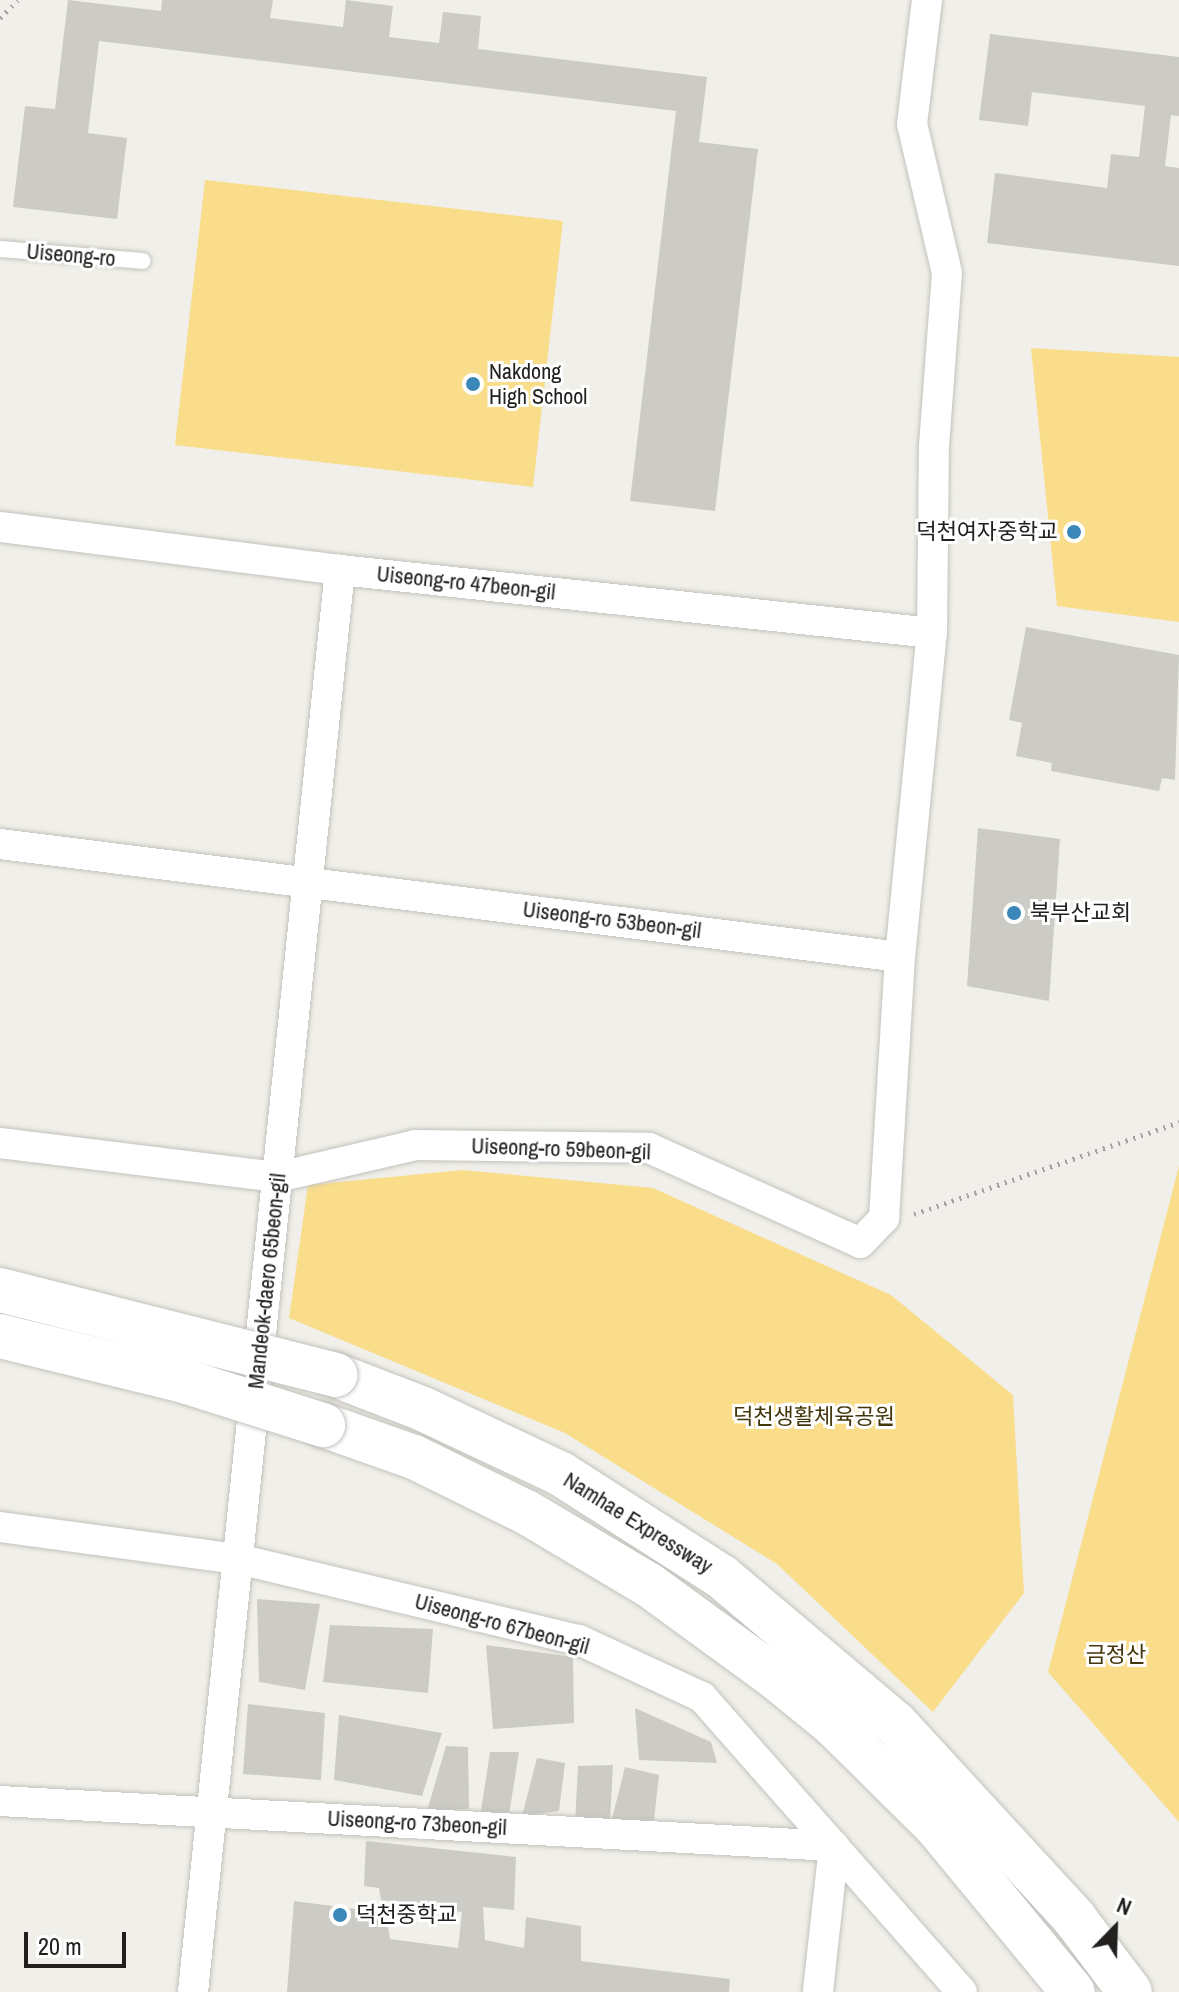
<!DOCTYPE html>
<html>
<head>
<meta charset="utf-8">
<style>
	body { margin:0 }
	#map { position:relative; width:1179px; height:1992px; overflow:hidden; background:#f0efe9; font-family:"Archivo Narrow","Noto Sans KR",sans-serif }
	div>[style] { position:absolute }
	[style*='--x'] { left:calc(var(--x)*1px); top:calc(var(--y)*1px); width:calc(var(--w)*1px); rotate:calc(var(--a)*1deg) }
	.green>* { inset:0; background:#f9dd8b }
	.building>* { inset:0; background:#cccbc5 }
	.path>* { height:5px; margin-top:-2.5px; transform-origin:0; background:repeating-linear-gradient(90deg,#a4a39f 0 2px,transparent 0 8px) }
	.roads { filter:drop-shadow(0 0 2px #c4c2bd) drop-shadow(0 0 2px #c4c2bd) }
	.service>* { height:16px; margin:-8px; padding:0 8px; transform-origin:8px; border-radius:8px; background:#fff }
	.minor>* { height:30px; margin:-15px; padding:0 15px; transform-origin:15px; border-radius:15px; background:#fff }
	.trunk>* { height:44px; margin:-22px; padding:0 22px; transform-origin:22px; border-radius:22px; background:#fff }
	.bridges { filter:drop-shadow(0 0 2px #c4c2bd) drop-shadow(0 0 2px #c4c2bd) }
	.trunk-bridge>* { height:44px; margin:-22px; padding:0 22px; transform-origin:22px; border-radius:22px; background:#fff }
	.dots>* { width:22px; height:22px; translate:-50% -50%; box-sizing:border-box; border:4px solid #fff; border-radius:50% }
	span { translate:-50% -50%; white-space:nowrap; text-align:center; line-height:1.15; -webkit-text-stroke:6px #fff; paint-order:stroke }
	.street-label { font-size:22px; color:#21201e }
	.poi-label { font-size:22px; color:#21201e }
	.left { translate:0 -50%; text-align:left }
	.right { translate:-100% -50%; text-align:right }
	.park-label { font-size:22px; color:#43360a }
	.north { position:absolute; left:1075px; top:1888px; width:80px; height:80px; -webkit-text-stroke:6px #fff; paint-order:stroke; rotate:23deg; font-size:22px; font-weight:700; line-height:32px; text-align:center; color:#21201e }
	.north::after { content:''; display:block; margin:auto; width:28px; height:36px; background:#21201e; clip-path:polygon(50% 0,100% 100%,50% 72%,0 100%) }
	.scale { position:absolute; left:24px; top:1932px; width:102px; height:36px; box-sizing:border-box; border:4px solid #21201e; border-top:0; padding-left:10px; font-size:24px; line-height:28px; white-space:nowrap; color:#21201e; -webkit-text-stroke:6px #fff; paint-order:stroke }
</style>
</head>
<body>
<div id="map">
	<div class="green">
		<i style="clip-path:polygon(205px 180px,563px 221px,533px 487px,175px 445px)"></i>
		<i style="clip-path:polygon(1031px 348px,1179px 357px,1179px 622px,1057px 606px)"></i>
		<i style="clip-path:polygon(1179px 1166px,1179px 1822px,1048px 1672px)"></i>
		<i style="clip-path:polygon(463px 1170px,653px 1188px,891px 1295px,1013px 1395px,1024px 1593px,933px 1712px,777px 1564px,565px 1433px,289px 1318px,308px 1185px)"></i>
	</div>
	<div class="building">
		<i style="clip-path:polygon(68px 0,161px 11px,162px 0,273px 0,270px 18px,343px 27px,346px 0,393px 6px,389px 37px,439px 43px,443px 12px,481px 16px,478px 49px,707px 77px,699px 142px,758px 149px,715px 511px,630px 501px,676px 111px,99px 41px,88px 133px,127px 138px,117px 219px,13px 207px,25px 106px,55px 109px)"></i>
		<i style="clip-path:polygon(990px 34px,1179px 57px,1179px 116px,1171px 115px,1165px 166px,1179px 168px,1179px 266px,987px 243px,995px 173px,1107px 188px,1111px 154px,1139px 157px,1145px 106px,1032px 92px,1028px 126px,979px 120px)"></i>
		<i style="clip-path:polygon(1026px 627px,1179px 655px,1175px 780px,1162px 778px,1159px 791px,1051px 771px,1052px 763px,1016px 756px,1022px 723px,1009px 720px)"></i>
		<i style="clip-path:polygon(978px 828px,1060px 839px,1049px 1001px,967px 986px)"></i>
		<i style="clip-path:polygon(257px 1599px,320px 1604px,305px 1690px,259px 1682px)"></i>
		<i style="clip-path:polygon(330px 1625px,433px 1629px,428px 1693px,323px 1682px)"></i>
		<i style="clip-path:polygon(486px 1645px,573px 1657px,574px 1723px,493px 1729px)"></i>
		<i style="clip-path:polygon(248px 1704px,325px 1713px,321px 1780px,243px 1774px)"></i>
		<i style="clip-path:polygon(635px 1708px,711px 1742px,717px 1763px,639px 1760px)"></i>
		<i style="clip-path:polygon(339px 1715px,442px 1733px,422px 1796px,334px 1780px)"></i>
		<i style="clip-path:polygon(446px 1746px,468px 1747px,469px 1809px,427px 1811px)"></i>
		<i style="clip-path:polygon(490px 1752px,519px 1752px,508px 1821px,480px 1817px)"></i>
		<i style="clip-path:polygon(537px 1758px,565px 1763px,559px 1811px,522px 1816px)"></i>
		<i style="clip-path:polygon(613px 1765px,610px 1819px,575px 1825px,578px 1766px)"></i>
		<i style="clip-path:polygon(625px 1767px,659px 1775px,654px 1820px,610px 1827px)"></i>
		<i style="clip-path:polygon(366px 1841px,516px 1857px,514px 1910px,483px 1907px,485px 1940px,524px 1948px,526px 1917px,581px 1926px,581px 1961px,730px 1979px,729px 1992px,287px 1992px,294px 1901px,386px 1913px,390px 1939px,458px 1948px,462px 1912px,381px 1900px,379px 1888px,364px 1886px)"></i>
	</div>
	<div class="path">
		<i style="--x:0;--y:18;--w:25;--a:-45"></i>
		<i style="--x:914;--y:1214;--w:281;--a:-19.1"></i>
	</div>
	<div class="roads">
		<div class="service">
			<i style="--x:0;--y:249;--w:143;--a:4.8"></i>
		</div>
		<div class="minor">
			<i style="--x:0;--y:527;--w:343;--a:7.2"></i>
			<i style="--x:340;--y:570;--w:595;--a:6.07"></i>
			<i style="--x:0;--y:844;--w:907;--a:7.16"></i>
			<i style="--x:0;--y:1143;--w:280;--a:7"></i>
			<i style="--x:278;--y:1177;--w:141;--a:-13.1"></i>
			<i style="--x:415;--y:1145;--w:234;--a:0.7"></i>
			<i style="--x:649;--y:1148;--w:231;--a:24.2"></i>
			<i style="--x:860;--y:1243;--w:35;--a:-46"></i>
			<i style="--x:884;--y:1218;--w:261;--a:-86.5"></i>
			<i style="--x:900;--y:957;--w:326;--a:-84.4"></i>
			<i style="--x:932;--y:633;--w:187;--a:-89.4"></i>
			<i style="--x:934;--y:446;--w:173;--a:-85.7"></i>
			<i style="--x:947;--y:273;--w:153;--a:-103.2"></i>
			<i style="--x:912;--y:124;--w:125;--a:-83.1"></i>
			<i style="--x:0;--y:1527;--w:240;--a:7.7"></i>
			<i style="--x:238;--y:1559;--w:350;--a:13.4"></i>
			<i style="--x:579;--y:1640;--w:136;--a:24.9"></i>
			<i style="--x:702;--y:1697;--w:393;--a:48.6"></i>
			<i style="--x:0;--y:1801;--w:835;--a:3.09"></i>
			<i style="--x:834;--y:1846;--w:147;--a:96.3"></i>
			<i style="--x:193;--y:1992;--w:1430;--a:-84.1"></i>
		</div>
		<div class="trunk">
			<i style="--x:335;--y:1375;--w:94;--a:21.1"></i>
			<i style="--x:423;--y:1409;--w:153;--a:25.2"></i>
			<i style="--x:561;--y:1474;--w:191;--a:32.6"></i>
			<i style="--x:722;--y:1577;--w:228;--a:40.2"></i>
			<i style="--x:896;--y:1724;--w:265;--a:47.4"></i>
			<i style="--x:1075;--y:1919;--w:91;--a:53"></i>
			<i style="--x:323;--y:1425;--w:96;--a:19.4"></i>
			<i style="--x:414;--y:1457;--w:125;--a:26.2"></i>
			<i style="--x:526;--y:1512;--w:143;--a:30.7"></i>
			<i style="--x:649;--y:1585;--w:156;--a:36.1"></i>
			<i style="--x:775;--y:1677;--w:76;--a:39.1"></i>
			<i style="--x:834;--y:1725;--w:144;--a:44.7"></i>
			<i style="--x:936;--y:1826;--w:215;--a:50.5"></i>
		</div>
	</div>
	<div class="bridges">
		<div class="trunk-bridge">
			<i style="--x:0;--y:1290;--w:346;--a:14.2"></i>
			<i style="--x:0;--y:1336;--w:189;--a:13.7"></i>
			<i style="--x:184;--y:1381;--w:146;--a:17.6"></i>
		</div>
	</div>
	<div class="dots">
		<i style="left:473px;top:384px;background:#3b87ba"></i>
		<i style="left:1074px;top:532px;background:#3b87ba"></i>
		<i style="left:1014px;top:913px;background:#3b87ba"></i>
		<i style="left:340px;top:1915px;background:#3b87ba"></i>
	</div>
	<div class="street-label">
		<span style="left:71px;top:255px;rotate:5deg">Uiseong-ro</span>
		<span style="left:466px;top:583px;rotate:6deg">Uiseong-ro 47beon-gil</span>
		<span style="left:612px;top:920px;rotate:7deg">Uiseong-ro 53beon-gil</span>
		<span style="left:561px;top:1149px;rotate:2deg">Uiseong-ro 59beon-gil</span>
		<span style="left:267px;top:1281px;rotate:-84deg">Mandeok-daero 65beon-gil</span>
		<span style="left:638px;top:1523px;rotate:32deg">Namhae Expressway</span>
		<span style="left:502px;top:1624px;rotate:15deg">Uiseong-ro 67beon-gil</span>
		<span style="left:417px;top:1823px;rotate:3deg">Uiseong-ro 73beon-gil</span>
	</div>
	<div class="poi-label">
		<span class="left" style="left:489px;top:384px">Nakdong<br>High School</span>
		<span class="right" style="left:1058px;top:532px">덕천여자중학교</span>
		<span class="left" style="left:1030px;top:913px">북부산교회</span>
		<span class="left" style="left:356px;top:1915px">덕천중학교</span>
	</div>
	<div class="park-label">
		<span style="left:814px;top:1417px">덕천생활체육공원</span>
		<span style="left:1116px;top:1655px">금정산</span>
	</div>
	<div class="north">N</div>
	<div class="scale">20 m</div>
</div>
</body>
</html>
